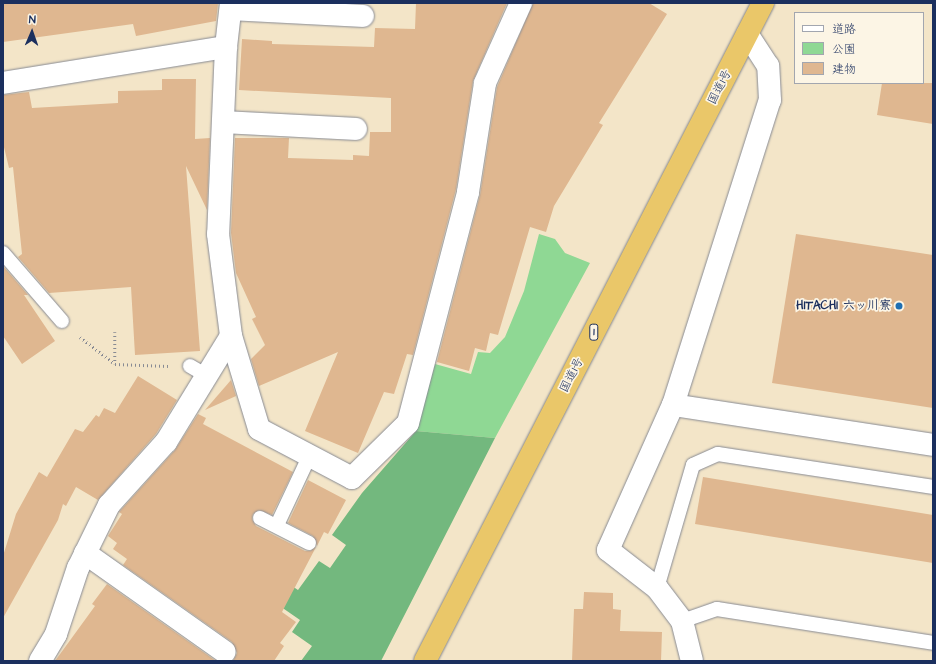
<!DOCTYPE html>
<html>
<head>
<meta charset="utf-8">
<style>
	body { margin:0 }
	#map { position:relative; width:936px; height:664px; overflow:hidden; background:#f3e5c8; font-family:"Architects Daughter","Klee One",sans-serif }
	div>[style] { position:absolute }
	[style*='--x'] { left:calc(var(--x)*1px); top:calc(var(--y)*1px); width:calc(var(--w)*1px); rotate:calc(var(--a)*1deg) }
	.green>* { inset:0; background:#8fd894 }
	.forest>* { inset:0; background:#73b87e }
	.building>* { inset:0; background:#dfb790 }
	.path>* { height:2.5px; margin-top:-1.25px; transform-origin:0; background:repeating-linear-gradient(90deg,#878a93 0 1px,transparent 0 4px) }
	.roads { filter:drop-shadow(0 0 1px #878a93) drop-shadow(0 0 1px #878a93) }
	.service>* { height:14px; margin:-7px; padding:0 7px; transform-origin:7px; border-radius:7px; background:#fff }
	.minor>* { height:22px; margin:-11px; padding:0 11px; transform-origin:11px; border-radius:11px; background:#fff }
	.trunk>* { height:22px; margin:-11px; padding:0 11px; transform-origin:11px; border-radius:11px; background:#eac769 }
	.dots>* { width:11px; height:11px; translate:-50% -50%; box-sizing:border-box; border:2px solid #fcf5e5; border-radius:50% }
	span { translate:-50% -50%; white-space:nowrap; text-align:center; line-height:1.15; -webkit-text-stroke:3.5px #fcf5e5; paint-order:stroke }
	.shield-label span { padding:1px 3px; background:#fcf5e5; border:1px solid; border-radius:3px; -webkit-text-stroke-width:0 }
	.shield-label { font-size:11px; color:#1b2f5e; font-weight:700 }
	.street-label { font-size:12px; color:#1b2f5e }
	.poi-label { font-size:12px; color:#1b2f5e; font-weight:700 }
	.right { translate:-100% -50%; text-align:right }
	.frame { position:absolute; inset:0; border:4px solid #1b2f5e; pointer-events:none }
	.legend { position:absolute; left:794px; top:12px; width:130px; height:72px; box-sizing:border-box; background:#fcf5e5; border:1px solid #a2a6af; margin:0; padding:5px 7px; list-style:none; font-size:12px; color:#1b2f5e }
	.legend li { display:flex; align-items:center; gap:8px; height:20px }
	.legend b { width:20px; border:1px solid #a2a6af }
	.north { position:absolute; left:12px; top:12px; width:40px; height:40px; -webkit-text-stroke:3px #fcf5e5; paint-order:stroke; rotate:2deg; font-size:11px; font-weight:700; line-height:16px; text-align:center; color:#1b2f5e }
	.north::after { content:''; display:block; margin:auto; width:14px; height:18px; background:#1b2f5e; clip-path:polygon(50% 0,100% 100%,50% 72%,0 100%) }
</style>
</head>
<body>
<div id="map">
	<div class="green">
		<i style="clip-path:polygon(539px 234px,555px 239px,565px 253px,590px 263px,495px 438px,416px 431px,435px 364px,471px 374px,478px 352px,490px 353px,505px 337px,524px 291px)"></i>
	</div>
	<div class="forest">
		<i style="clip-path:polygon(416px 431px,495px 438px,381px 661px,301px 661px,312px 646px,292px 632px,300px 620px,261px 593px,289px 584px,298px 590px,319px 561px,330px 568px,346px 545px,332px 535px,362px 493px)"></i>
	</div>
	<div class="building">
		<i style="clip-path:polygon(3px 3px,218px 3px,216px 21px,136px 36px,133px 24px,3px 42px)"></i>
		<i style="clip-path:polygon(416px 3px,507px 3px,473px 81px,456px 189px,413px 355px,407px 354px,394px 394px,384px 392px,358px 453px,305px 431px,338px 352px,259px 386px,251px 359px,265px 345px,252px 319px,256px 317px,236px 273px,231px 233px,235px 138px,289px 138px,288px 158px,353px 160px,353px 155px,369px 156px,370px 132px,391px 132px,391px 98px,239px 90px,242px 39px,272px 41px,272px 44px,374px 47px,375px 28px,415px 29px)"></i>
		<i style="clip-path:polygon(533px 3px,649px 3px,667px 14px,599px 123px,603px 125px,554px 206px,546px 232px,530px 227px,498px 335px,490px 333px,486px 351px,475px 348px,469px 371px,437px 362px,480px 195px,497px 87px)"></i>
		<i style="clip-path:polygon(162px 79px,196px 79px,195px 139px,210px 138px,207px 210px,186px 166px,200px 351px,135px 355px,131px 287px,49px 293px,18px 257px,22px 254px,13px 167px,9px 168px,3px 143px,3px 95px,29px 92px,32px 108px,118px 103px,118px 91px,162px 90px)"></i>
		<i style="clip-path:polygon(882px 83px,933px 83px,933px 124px,877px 115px)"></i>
		<i style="clip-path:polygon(796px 234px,933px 255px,933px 408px,772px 383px)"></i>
		<i style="clip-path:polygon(3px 266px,28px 295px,24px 295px,55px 341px,22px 364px,3px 336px)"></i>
		<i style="clip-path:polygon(138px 376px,177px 400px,156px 434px,98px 500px,76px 487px,66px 506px,63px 504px,58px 520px,3px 618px,3px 556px,16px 514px,39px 472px,47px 477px,75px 429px,83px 432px,96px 415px,99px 417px,104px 408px,115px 413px)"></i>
		<i style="clip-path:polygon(231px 380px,236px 396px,205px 410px)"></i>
		<i style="clip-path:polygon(198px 414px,206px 418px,203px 424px,293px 472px,272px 515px,259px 510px,253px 514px,252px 519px,256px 526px,305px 551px,310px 551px,316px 547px,282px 612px,296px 622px,280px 643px,284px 646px,274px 661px,233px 661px,237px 653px,232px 642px,123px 565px,127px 559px,113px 549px,117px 543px,108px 536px,122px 514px,119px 512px,175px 450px)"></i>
		<i style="clip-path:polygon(703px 477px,933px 515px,933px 563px,695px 524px)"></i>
		<i style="clip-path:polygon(308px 480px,346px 500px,328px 534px,324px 532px,317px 546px,313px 536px,288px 523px)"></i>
		<i style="clip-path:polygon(107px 584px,216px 661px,55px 661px,95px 606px,92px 604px)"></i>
		<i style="clip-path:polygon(584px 592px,613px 593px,613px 609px,621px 610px,620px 631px,662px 632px,661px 661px,572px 661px,574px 609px,583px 609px)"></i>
	</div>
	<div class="path">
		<i style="--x:115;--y:332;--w:32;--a:90"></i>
		<i style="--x:80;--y:337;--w:44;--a:37.6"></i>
		<i style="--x:115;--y:364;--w:53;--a:2.2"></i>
	</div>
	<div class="roads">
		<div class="service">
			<i style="--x:3;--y:253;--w:90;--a:49.1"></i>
			<i style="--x:190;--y:366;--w:20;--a:30"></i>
			<i style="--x:260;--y:518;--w:55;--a:27"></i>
			<i style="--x:277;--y:525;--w:77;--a:-64.8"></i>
			<i style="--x:657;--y:588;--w:128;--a:-73.7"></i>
			<i style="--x:693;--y:465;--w:27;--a:-24"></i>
			<i style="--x:718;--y:454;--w:218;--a:8.7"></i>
			<i style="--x:682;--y:621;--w:37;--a:-19"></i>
			<i style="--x:717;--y:609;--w:219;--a:8.9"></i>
		</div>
		<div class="minor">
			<i style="--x:231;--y:3;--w:44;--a:96.5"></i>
			<i style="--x:226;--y:47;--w:187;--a:92.4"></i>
			<i style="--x:218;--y:234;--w:103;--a:82.7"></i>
			<i style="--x:231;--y:336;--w:97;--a:73.2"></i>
			<i style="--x:259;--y:429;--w:105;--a:27.8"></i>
			<i style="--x:352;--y:478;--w:78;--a:-44.5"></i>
			<i style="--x:408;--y:423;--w:239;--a:-75.4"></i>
			<i style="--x:468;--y:192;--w:110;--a:-81.1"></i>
			<i style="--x:485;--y:83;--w:88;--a:-65.8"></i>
			<i style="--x:231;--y:9;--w:132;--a:3"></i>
			<i style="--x:3;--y:83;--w:226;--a:-9.2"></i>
			<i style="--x:224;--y:122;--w:132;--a:3"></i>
			<i style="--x:673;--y:405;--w:263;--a:8.7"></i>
			<i style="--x:85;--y:553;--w:171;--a:35.3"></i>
			<i style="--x:40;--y:661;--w:31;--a:-59"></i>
			<i style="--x:56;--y:634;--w:70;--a:-71.6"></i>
			<i style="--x:78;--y:568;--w:70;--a:-63.8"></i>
			<i style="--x:109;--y:505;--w:85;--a:-47.9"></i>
			<i style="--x:166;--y:442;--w:124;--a:-58.5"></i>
			<i style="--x:692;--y:661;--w:41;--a:-104"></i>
			<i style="--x:682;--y:621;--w:41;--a:-127.1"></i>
			<i style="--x:657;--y:588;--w:62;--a:-142.2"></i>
			<i style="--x:608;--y:550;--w:159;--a:-65.9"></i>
			<i style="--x:673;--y:405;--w:320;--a:-72.4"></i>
			<i style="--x:770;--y:100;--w:34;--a:-93"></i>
			<i style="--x:768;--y:66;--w:38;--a:-123"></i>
		</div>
		<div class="trunk">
			<i style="--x:425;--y:661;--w:740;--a:-62.81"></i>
		</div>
	</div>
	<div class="dots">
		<i style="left:899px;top:306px;background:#1f6fb2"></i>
	</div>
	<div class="shield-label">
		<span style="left:594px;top:332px">1</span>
	</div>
	<div class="street-label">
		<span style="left:720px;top:87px;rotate:-63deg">国道1号</span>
		<span style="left:572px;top:375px;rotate:-63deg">国道1号</span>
	</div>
	<div class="poi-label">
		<span class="right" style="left:891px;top:306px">HITACHI 六ッ川寮</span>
	</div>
	<div class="frame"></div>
	<ul class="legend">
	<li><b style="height:5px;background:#fff"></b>道路</li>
	<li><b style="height:11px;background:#8fd894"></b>公園</li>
	<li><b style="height:11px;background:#dfb790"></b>建物</li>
	</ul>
	<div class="north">N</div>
</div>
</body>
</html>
